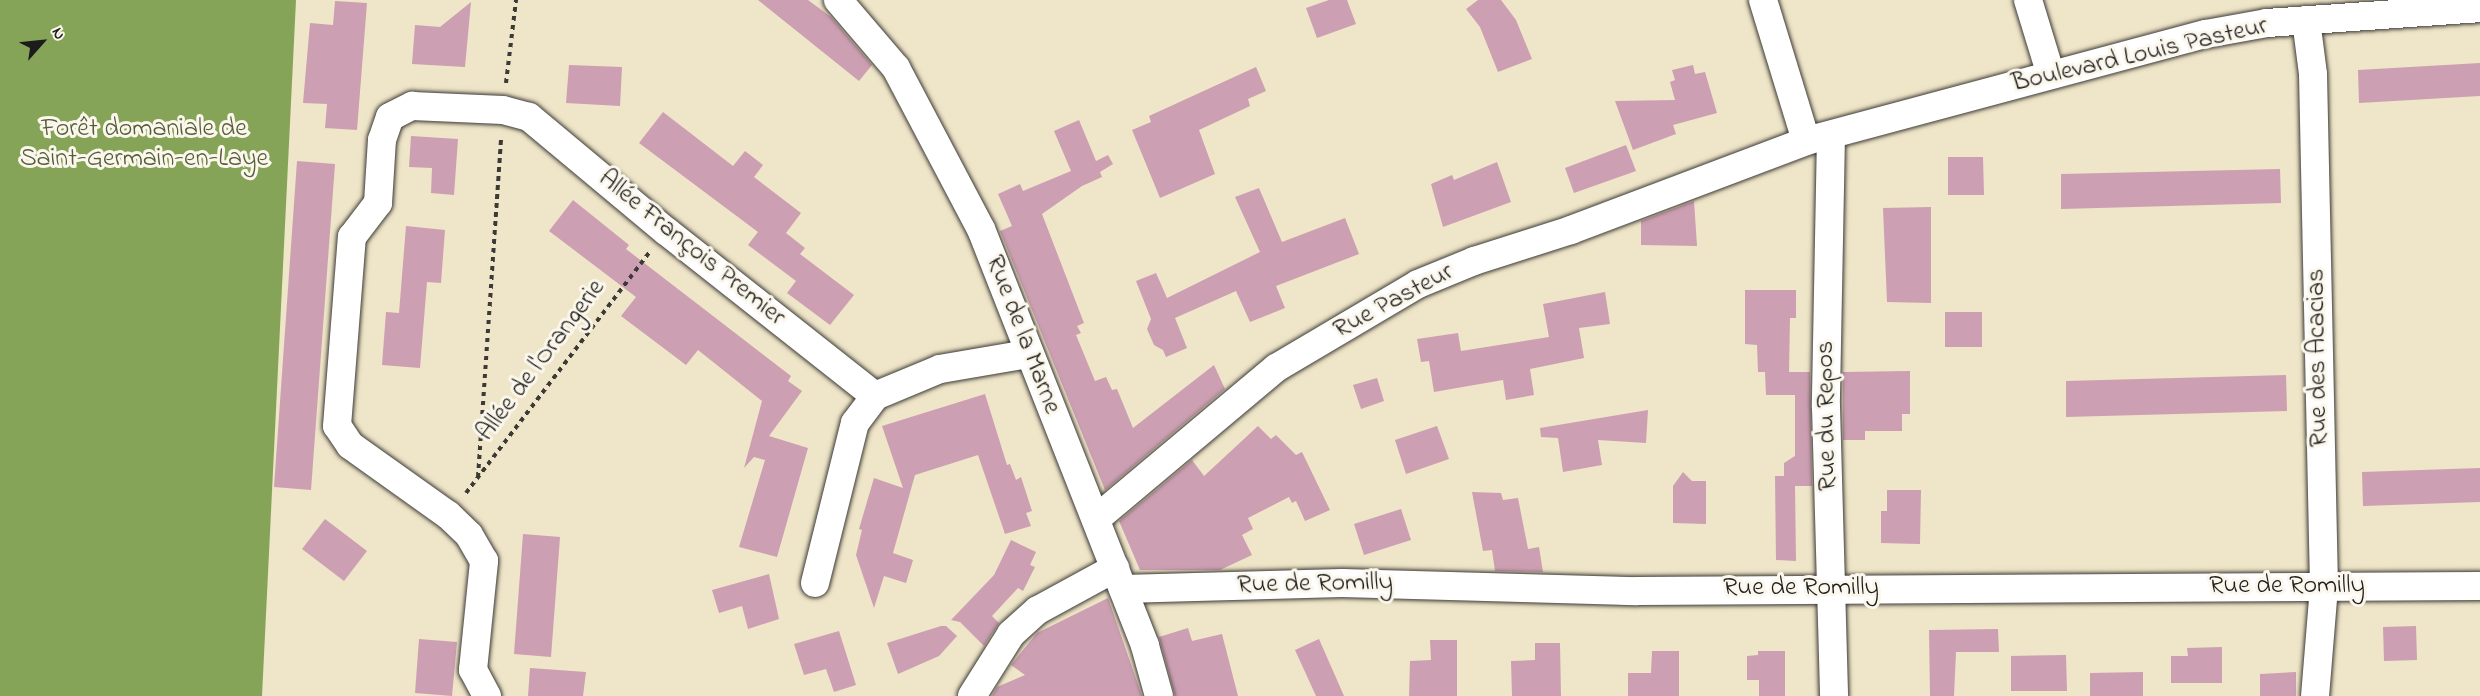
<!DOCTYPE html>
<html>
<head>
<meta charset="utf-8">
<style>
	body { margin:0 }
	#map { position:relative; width:2480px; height:696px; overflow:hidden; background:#efe5c8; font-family:"Indie Flower",sans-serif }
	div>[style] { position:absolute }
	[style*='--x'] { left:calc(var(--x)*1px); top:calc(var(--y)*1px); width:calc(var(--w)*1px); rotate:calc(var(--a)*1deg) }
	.forest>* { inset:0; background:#86a457 }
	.building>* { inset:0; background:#cd9fb2 }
	.path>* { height:4px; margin-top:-2px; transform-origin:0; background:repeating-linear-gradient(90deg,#3c3a36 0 4.5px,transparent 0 9px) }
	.roads { filter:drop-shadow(0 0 2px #3c3a36) drop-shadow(0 0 2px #3c3a36) }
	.minor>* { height:28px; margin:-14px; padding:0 14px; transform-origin:14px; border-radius:14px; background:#fff }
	span { translate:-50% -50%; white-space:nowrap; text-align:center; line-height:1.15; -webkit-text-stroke:6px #fbf7ec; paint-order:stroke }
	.street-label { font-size:26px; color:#1c1c1c }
	.park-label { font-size:26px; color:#545c38 }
	.north { position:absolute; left:12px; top:12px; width:60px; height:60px; -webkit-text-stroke:4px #fbf7ec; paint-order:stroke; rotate:63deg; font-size:16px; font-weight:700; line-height:24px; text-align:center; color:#1c1c1c }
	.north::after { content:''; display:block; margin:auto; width:21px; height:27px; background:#1c1c1c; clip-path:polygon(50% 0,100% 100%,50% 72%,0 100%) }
</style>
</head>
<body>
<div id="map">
	<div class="forest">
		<i style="clip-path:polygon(0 0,296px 0,262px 696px,0 696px)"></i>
	</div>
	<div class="building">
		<i style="clip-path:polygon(758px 0,808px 0,831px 17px,872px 65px,859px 81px)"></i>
		<i style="clip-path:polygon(1329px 0,1347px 0,1356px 24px,1317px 38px,1306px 8px)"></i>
		<i style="clip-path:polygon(1478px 0,1501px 0,1516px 20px,1532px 59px,1498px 72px,1480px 27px,1466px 9px)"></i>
		<i style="clip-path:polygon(335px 1px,367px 3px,357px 130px,325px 128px,327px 104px,303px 103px,310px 23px,333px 25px)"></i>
		<i style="clip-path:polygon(471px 2px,465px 67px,412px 64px,415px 25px,440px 27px)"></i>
		<i style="clip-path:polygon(2480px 63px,2480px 96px,2359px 103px,2358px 70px)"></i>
		<i style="clip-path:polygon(569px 65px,622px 67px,620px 106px,566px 103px)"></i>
		<i style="clip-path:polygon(1693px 65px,1695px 74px,1705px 72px,1717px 113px,1673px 125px,1676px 134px,1633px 150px,1615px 101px,1675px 100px,1670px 82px,1675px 80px,1672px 70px)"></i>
		<i style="clip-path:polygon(1256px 67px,1266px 91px,1248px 99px,1250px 106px,1199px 130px,1215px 174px,1160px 198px,1132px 130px,1151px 122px,1149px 116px)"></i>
		<i style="clip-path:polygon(663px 112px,733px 166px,745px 151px,763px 165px,754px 177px,801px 213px,786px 233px,805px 248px,800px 254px,854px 295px,830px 325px,787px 293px,796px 281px,748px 245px,758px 232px,639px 143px)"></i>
		<i style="clip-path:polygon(1079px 120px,1096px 161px,1108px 155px,1113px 164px,1100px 172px,1102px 177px,1082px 186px,1042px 214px,1084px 323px,1077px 326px,1081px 333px,1076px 335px,1095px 381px,1106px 377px,1112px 390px,1117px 389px,1133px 428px,1214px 365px,1225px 389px,1105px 490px,1000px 231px,1012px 226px,998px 194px,1020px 184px,1023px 191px,1071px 171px,1054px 131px)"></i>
		<i style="clip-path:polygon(411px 136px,458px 139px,454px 195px,431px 193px,432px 168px,409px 167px)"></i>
		<i style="clip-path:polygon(1626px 145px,1636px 171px,1574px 193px,1565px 168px)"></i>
		<i style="clip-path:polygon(1948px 157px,1983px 157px,1984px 195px,1948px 195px)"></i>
		<i style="clip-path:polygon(297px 161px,335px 164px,311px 490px,274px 487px)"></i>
		<i style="clip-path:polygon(1497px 162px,1511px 202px,1443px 227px,1431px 184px,1452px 175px,1454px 180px)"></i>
		<i style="clip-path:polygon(2280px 169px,2281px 203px,2061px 209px,2061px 174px)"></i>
		<i style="clip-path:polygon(1259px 188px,1282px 242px,1345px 218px,1359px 254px,1276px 286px,1285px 308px,1250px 322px,1236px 291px,1175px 318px,1187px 348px,1166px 357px,1163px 350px,1154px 345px,1147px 329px,1151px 319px,1136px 281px,1156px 273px,1167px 298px,1260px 252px,1235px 197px)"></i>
		<i style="clip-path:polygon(573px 200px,629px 245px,626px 249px,791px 376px,788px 381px,802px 391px,769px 436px,808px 448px,777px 557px,739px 547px,765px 460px,754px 457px,744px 468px,762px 401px,698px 350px,686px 365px,621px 316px,636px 297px,549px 231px)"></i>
		<i style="clip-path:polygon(1694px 201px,1697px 246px,1641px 245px,1641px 221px)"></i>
		<i style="clip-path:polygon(1931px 207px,1931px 303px,1887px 302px,1883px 208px)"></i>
		<i style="clip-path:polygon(406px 226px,445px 230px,441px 283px,427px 282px,420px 368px,382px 365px,386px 312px,399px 313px)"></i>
		<i style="clip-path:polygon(1745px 290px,1796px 290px,1796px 318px,1790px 318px,1789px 372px,1810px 372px,1812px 486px,1795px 486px,1796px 561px,1776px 560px,1775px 476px,1784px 476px,1784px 463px,1795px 456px,1795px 395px,1766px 395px,1765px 372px,1758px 372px,1757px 345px,1745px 344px)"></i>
		<i style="clip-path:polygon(1605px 292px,1610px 324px,1579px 328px,1584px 358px,1530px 369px,1534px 395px,1506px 400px,1503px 380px,1434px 392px,1429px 361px,1421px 362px,1417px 339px,1458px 333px,1461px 351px,1549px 337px,1543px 304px)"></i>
		<i style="clip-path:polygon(1945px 312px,1982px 312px,1982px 347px,1945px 347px)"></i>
		<i style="clip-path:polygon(1910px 371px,1910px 414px,1902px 414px,1902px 431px,1865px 431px,1865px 440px,1843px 440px,1843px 372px)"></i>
		<i style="clip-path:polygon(2286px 375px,2287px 411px,2066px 417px,2066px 381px)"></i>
		<i style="clip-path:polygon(1377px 378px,1384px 401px,1361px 409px,1353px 385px)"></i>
		<i style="clip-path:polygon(985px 394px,1007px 465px,1010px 464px,1016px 480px,1021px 477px,1032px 511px,1026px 513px,1031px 526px,1005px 534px,978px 455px,915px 475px,893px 553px,913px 560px,906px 583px,884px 576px,874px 608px,856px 555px,862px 530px,859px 529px,874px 478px,903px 488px,882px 426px)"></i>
		<i style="clip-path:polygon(1648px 410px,1646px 443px,1598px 440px,1602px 465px,1563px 472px,1558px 438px,1541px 437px,1540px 428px)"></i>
		<i style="clip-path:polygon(1258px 426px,1271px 439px,1276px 435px,1296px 455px,1302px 452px,1330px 510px,1305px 521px,1296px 501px,1292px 503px,1289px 497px,1248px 518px,1253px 529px,1242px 535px,1252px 555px,1220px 570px,1140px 570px,1119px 521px,1192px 460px,1204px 476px)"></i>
		<i style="clip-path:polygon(1437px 426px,1449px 459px,1406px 474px,1395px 440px)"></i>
		<i style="clip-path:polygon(2480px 468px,2480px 502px,2363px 506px,2362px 472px)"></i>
		<i style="clip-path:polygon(1683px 472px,1692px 481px,1706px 481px,1706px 524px,1673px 523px,1673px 486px)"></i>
		<i style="clip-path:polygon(1887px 490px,1921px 490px,1920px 544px,1881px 543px,1881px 511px,1887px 511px)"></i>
		<i style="clip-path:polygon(1472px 492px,1501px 493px,1503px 500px,1518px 498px,1528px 549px,1539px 547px,1543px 572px,1495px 571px,1492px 550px,1483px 551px)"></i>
		<i style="clip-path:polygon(1401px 509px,1411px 540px,1364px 555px,1354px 524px)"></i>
		<i style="clip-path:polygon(325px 519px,367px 551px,344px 581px,302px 549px)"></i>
		<i style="clip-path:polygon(523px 534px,560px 537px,551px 657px,514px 654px)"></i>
		<i style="clip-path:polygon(1011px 540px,1036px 552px,1030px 565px,1035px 567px,1023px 591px,1018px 588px,992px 616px,999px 623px,984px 646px,960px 622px,951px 620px,994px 575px)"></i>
		<i style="clip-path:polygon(769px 574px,779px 619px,748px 629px,742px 606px,719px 613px,712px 590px)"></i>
		<i style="clip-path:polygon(1108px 598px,1142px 696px,992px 696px,997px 687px,1025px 675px,1011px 665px,1037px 633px)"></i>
		<i style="clip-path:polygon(941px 626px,946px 626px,957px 636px,939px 656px,898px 674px,887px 643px)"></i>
		<i style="clip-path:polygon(2416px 626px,2417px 660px,2384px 661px,2383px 627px)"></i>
		<i style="clip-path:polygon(1188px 628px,1192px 641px,1222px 634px,1238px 696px,1175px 696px,1159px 637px)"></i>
		<i style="clip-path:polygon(1998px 629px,1999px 652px,1956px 652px,1954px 696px,1930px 696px,1929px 630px)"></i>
		<i style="clip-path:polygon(839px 631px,856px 685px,834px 692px,826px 669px,804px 675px,794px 644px)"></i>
		<i style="clip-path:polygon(419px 639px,457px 642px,452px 696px,415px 693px)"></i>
		<i style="clip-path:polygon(1319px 639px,1344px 696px,1316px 696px,1295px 650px)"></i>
		<i style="clip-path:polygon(1430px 640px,1457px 640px,1457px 696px,1409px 696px,1410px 661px,1431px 660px)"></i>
		<i style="clip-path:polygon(1535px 643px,1560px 643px,1561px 696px,1512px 696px,1511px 661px,1535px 660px)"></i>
		<i style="clip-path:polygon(2222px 647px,2222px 683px,2171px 683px,2171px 656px,2188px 656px,2187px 648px)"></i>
		<i style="clip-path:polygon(1652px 651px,1679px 651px,1679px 696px,1628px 696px,1628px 673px,1651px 673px)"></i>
		<i style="clip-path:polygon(1758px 651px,1785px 651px,1785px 696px,1759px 696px,1759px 680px,1747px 680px,1747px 656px,1758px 655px)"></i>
		<i style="clip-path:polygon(2066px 655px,2067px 691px,2011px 691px,2011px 656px)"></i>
		<i style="clip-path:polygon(530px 668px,586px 672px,583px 696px,528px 696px)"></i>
		<i style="clip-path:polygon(2143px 672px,2143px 696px,2090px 696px,2090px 673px)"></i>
		<i style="clip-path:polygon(2296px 672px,2296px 696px,2260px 696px,2260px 674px)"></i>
	</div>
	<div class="path">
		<i style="--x:506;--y:83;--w:84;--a:-83.1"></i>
		<i style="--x:478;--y:477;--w:340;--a:-86.1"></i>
		<i style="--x:466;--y:493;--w:302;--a:-52.7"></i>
	</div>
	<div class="roads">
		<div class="minor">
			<i style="--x:838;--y:0;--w:89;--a:49.5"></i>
			<i style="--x:896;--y:68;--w:182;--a:62.2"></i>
			<i style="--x:981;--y:229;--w:448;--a:68.5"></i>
			<i style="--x:1145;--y:646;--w:52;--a:74.4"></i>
			<i style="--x:1763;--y:0;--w:147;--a:73"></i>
			<i style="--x:2028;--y:0;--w:78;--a:73"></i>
			<i style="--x:2306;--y:20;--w:54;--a:82.6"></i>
			<i style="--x:2313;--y:74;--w:513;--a:88.77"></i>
			<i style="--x:2324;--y:587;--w:109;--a:94.7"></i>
			<i style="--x:1831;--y:135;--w:272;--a:91.1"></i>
			<i style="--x:1826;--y:407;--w:289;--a:88.4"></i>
			<i style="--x:1096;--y:519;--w:235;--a:-40"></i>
			<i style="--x:1276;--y:368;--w:165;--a:-30.6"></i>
			<i style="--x:1418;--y:284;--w:61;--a:-22.3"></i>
			<i style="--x:1474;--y:261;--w:102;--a:-17.7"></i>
			<i style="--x:1571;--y:230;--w:251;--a:-20.7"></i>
			<i style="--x:1806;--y:141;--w:414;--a:-15"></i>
			<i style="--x:2206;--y:34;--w:62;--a:-10.2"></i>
			<i style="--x:2267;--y:23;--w:214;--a:-4"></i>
			<i style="--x:815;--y:583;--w:165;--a:-76"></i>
			<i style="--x:855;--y:423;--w:34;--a:-53"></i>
			<i style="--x:1123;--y:589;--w:219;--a:-1.6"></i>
			<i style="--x:1342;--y:583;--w:295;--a:1.6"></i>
			<i style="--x:1637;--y:591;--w:843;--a:-0.34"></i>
			<i style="--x:487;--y:696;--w:30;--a:-118"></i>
			<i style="--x:473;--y:670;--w:110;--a:-84.2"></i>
			<i style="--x:484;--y:561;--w:30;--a:-120"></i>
			<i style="--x:469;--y:535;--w:29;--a:-136"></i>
			<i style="--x:448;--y:515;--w:120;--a:-144.5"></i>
			<i style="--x:350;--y:445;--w:23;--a:-124"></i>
			<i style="--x:337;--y:426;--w:190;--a:-85.5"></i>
			<i style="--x:352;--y:237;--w:43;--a:-52.6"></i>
			<i style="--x:378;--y:203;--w:63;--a:-86.4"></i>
			<i style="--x:382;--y:140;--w:24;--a:-71"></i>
			<i style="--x:390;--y:117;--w:25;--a:-27"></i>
			<i style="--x:412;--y:106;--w:91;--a:2.5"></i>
			<i style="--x:503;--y:110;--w:27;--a:15"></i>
			<i style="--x:529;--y:117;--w:178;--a:39.8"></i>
			<i style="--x:666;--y:231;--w:266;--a:38.3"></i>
			<i style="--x:875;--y:396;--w:70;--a:-22.6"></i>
			<i style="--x:940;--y:369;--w:89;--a:-9.7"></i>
			<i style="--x:972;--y:696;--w:73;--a:-57.8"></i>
			<i style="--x:1011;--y:634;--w:36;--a:-42"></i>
			<i style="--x:1038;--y:610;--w:88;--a:-28.6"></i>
		</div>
	</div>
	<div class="street-label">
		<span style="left:2140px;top:56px;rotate:-13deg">Boulevard Louis Pasteur</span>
		<span style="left:691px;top:249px;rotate:39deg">Allée François Premier</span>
		<span style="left:1394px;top:302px;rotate:-28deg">Rue Pasteur</span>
		<span style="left:1022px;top:335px;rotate:69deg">Rue de la Marne</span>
		<span style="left:2319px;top:358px;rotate:-91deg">Rue des Acacias</span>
		<span style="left:542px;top:361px;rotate:-53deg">Allée de l'Orangerie</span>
		<span style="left:1828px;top:416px;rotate:-91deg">Rue du Repos</span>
		<span style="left:1315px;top:585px;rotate:-1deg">Rue de Romilly</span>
		<span style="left:2287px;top:587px">Rue de Romilly</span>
		<span style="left:1801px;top:589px">Rue de Romilly</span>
	</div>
	<div class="park-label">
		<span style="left:144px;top:145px">Forêt domaniale de<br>Saint-Germain-en-Laye</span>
	</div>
	<div class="north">N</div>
</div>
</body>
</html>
